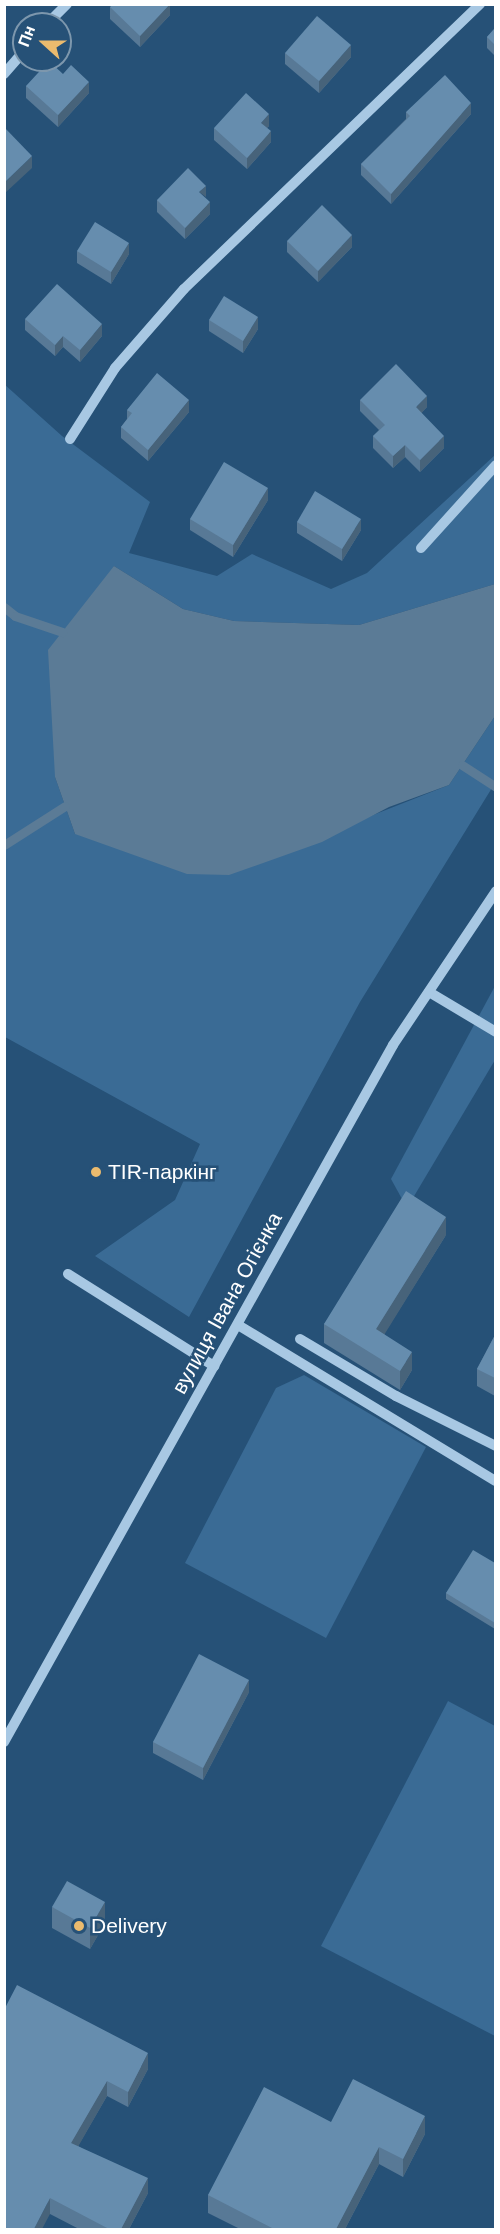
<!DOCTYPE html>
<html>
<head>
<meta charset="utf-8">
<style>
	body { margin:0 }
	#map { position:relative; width:500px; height:2234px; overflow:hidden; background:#265177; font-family:Arial,sans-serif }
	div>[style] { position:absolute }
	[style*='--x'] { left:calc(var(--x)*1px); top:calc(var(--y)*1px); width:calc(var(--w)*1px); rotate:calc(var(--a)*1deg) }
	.green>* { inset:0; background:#3a6b95 }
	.water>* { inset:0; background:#5b7b96 }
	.stream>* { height:9px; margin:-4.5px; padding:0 4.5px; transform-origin:4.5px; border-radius:4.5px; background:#5b7b96 }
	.minor>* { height:10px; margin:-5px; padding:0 5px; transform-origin:5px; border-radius:5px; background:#a8c8e3 }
	.wall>* { inset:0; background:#587996 }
	.shaded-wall>* { inset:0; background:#47637a }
	.building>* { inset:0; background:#668dae }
	.dots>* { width:16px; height:16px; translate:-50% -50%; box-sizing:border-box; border:3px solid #265177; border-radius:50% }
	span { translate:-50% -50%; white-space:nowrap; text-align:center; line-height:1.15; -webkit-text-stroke:5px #265177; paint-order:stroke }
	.poi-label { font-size:21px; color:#fff }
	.left { translate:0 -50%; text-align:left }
	.street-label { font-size:21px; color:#fff }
	.frame { position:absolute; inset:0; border:6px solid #fff; pointer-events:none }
	.north { position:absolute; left:12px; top:12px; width:60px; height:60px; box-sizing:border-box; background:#265177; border:2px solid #7d97ad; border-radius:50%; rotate:291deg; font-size:16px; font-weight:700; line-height:24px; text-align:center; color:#fff }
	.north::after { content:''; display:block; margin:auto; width:21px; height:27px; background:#ebbb6e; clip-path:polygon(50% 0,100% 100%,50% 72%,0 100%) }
</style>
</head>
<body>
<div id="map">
	<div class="green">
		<i style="clip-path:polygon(4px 384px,62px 436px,150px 502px,129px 553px,217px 576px,252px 554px,331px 589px,367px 573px,495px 455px,495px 584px,359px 625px,234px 621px,183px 609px,114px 566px,55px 777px,75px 834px,363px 819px,449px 785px,495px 716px,495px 783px,360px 1002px,189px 1317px,95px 1256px,175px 1200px,200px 1144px,5px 1037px)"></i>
		<i style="clip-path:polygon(495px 986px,495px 1060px,407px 1208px,391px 1179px)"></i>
		<i style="clip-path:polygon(304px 1375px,426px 1447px,326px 1638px,185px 1563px,276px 1388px)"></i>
		<i style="clip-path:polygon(448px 1701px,495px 1726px,495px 2036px,321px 1946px)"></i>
	</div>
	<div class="water">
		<i style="clip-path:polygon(114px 566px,183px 609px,234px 621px,359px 625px,495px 584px,495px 716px,449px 785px,389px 807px,322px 842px,229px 875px,187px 874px,75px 834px,55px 777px,48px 650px)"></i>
	</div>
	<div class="stream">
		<i style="--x:4;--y:607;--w:14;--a:39"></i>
		<i style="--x:15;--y:616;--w:50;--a:18.8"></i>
		<i style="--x:462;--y:765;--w:40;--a:32.9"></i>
		<i style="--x:4;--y:845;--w:72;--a:-32.6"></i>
	</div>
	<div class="minor">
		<i style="--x:47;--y:24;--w:28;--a:-45"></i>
		<i style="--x:4;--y:74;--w:30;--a:-49"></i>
		<i style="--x:70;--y:439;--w:84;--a:-57.6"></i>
		<i style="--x:115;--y:368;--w:105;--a:-48.9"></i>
		<i style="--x:184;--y:289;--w:411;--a:-43.9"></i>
		<i style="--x:421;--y:548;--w:112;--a:-47.9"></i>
		<i style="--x:429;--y:992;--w:78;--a:30.8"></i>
		<i style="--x:68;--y:1274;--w:173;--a:32.2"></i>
		<i style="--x:238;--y:1325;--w:301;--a:31.2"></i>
		<i style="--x:300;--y:1339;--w:112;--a:30.7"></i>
		<i style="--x:396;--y:1396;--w:112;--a:26.6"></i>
		<i style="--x:4;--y:1742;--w:798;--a:-60.83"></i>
		<i style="--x:393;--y:1045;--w:185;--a:-56.2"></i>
	</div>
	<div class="wall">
		<i style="clip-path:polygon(170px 4px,170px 15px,140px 47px,110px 19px,110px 7px)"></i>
		<i style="clip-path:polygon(495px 28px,495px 56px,487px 48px,487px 37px)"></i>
		<i style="clip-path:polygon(285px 53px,351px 57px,319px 93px,285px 64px)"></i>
		<i style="clip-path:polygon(63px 74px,89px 93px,58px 127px,26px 98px,26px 86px)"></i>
		<i style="clip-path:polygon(406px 112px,471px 114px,391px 204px,361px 175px,361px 164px,406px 119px)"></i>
		<i style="clip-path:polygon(269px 126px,267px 128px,271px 142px,247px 169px,214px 140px,214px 128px)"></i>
		<i style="clip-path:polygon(205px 198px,210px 214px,185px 239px,157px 212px,157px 200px)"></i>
		<i style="clip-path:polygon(287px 241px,352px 247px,318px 282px,287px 252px)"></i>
		<i style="clip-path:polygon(77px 251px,129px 254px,111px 284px,77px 263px)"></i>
		<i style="clip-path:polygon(25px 319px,102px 336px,80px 362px,63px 347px,55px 356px,25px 330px)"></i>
		<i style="clip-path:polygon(209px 320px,258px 329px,243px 353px,209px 331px)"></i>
		<i style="clip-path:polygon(360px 400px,427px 407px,421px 413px,444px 448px,420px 472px,405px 457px,393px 468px,373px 448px,373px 436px,379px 430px,360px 411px)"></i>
		<i style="clip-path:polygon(127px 410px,189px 412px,148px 461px,121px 438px,121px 427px,127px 419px)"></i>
		<i style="clip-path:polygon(268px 500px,233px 557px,190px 530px,190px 519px)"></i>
		<i style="clip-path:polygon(297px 522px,361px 530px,342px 561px,297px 533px)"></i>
		<i style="clip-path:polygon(446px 1235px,384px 1334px,412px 1370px,400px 1390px,324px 1343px,324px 1324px)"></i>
		<i style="clip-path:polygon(495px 1335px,495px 1396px,477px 1386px,477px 1369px)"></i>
		<i style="clip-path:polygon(495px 1563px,495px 1629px,446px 1599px,446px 1593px)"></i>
		<i style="clip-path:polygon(249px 1692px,203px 1780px,153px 1753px,153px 1742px)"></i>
		<i style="clip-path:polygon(52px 1907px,105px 1923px,90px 1949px,52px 1928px)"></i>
		<i style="clip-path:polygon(4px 2010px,148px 2069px,128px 2107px,107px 2096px,78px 2146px,148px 2193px,129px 2229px,79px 2229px,50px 2214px)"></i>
		<i style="clip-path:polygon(331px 2122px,425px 2134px,403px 2177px,379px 2164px,345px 2229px,240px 2229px,208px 2213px,208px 2195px)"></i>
	</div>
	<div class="shaded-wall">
		<i style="clip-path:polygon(170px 4px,170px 15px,140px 47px,140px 36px)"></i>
		<i style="clip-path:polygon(351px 45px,351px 57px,319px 93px,319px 81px)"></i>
		<i style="clip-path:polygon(89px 82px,89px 93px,58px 127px,58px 115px)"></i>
		<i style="clip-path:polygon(471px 103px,471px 114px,391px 204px,391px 194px)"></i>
		<i style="clip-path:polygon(269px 114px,269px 126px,261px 134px,261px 123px)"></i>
		<i style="clip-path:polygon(271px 131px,271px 142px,247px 169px,247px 158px)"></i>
		<i style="clip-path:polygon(32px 156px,32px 168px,4px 194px,4px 183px)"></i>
		<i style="clip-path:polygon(206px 186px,206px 197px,199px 192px)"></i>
		<i style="clip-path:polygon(210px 202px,210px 214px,185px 239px,185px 228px)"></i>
		<i style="clip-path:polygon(352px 235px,352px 247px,318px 282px,318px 271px)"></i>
		<i style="clip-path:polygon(129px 243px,129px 254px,111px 284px,111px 272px)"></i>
		<i style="clip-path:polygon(258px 317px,258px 329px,243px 353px,243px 341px)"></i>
		<i style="clip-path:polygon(102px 324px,102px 336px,80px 362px,80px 350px)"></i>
		<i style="clip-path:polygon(63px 336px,63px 347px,55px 356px,55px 345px)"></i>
		<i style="clip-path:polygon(427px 396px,427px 407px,416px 419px,416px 407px)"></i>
		<i style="clip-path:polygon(189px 400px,189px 412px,148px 461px,148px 450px)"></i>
		<i style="clip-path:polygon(444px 436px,444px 448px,420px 472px,420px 460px)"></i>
		<i style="clip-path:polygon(405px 445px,405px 457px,393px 468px,393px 456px)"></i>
		<i style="clip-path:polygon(268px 488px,268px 500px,233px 557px,233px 545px)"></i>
		<i style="clip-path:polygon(361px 519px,361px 530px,342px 561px,342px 549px)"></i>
		<i style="clip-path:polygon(446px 1217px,446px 1235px,376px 1348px,376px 1329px)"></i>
		<i style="clip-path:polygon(412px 1352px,412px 1370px,400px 1390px,400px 1371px)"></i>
		<i style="clip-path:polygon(249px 1680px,249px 1692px,203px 1780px,203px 1768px)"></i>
		<i style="clip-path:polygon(105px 1902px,105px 1923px,90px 1949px,90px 1928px)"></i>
		<i style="clip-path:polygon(148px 2053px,148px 2069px,128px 2107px,128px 2092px)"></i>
		<i style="clip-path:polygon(107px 2081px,107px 2096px,71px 2159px,71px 2143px)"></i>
		<i style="clip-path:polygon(425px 2116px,425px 2134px,403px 2177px,403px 2159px)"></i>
		<i style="clip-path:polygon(379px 2147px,379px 2164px,345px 2229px,336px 2229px)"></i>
		<i style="clip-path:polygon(148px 2178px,148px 2193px,129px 2229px,121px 2229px)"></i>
		<i style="clip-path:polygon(50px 2198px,50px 2214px,42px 2229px,34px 2229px)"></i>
	</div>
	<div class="building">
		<i style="clip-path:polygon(113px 4px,170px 4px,140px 36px,110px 7px)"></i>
		<i style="clip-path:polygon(317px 16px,351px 45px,319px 81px,285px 53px)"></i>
		<i style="clip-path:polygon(495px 28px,495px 45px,487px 37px)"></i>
		<i style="clip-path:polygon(49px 61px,63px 74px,71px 65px,89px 82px,58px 115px,26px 86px)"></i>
		<i style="clip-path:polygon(445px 75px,471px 103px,391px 194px,361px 164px,410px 116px,406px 112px)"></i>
		<i style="clip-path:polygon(246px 93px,269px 114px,261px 123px,271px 131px,247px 158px,214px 128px)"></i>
		<i style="clip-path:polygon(4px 127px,32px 156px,4px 183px)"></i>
		<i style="clip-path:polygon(188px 168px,206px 186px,199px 192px,210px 202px,185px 228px,157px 200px)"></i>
		<i style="clip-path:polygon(322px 205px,352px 235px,318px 271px,287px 241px)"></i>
		<i style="clip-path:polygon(95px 222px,129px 243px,111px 272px,77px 251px)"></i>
		<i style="clip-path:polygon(57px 284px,102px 324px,80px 350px,63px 336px,55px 345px,25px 319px)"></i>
		<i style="clip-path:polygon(224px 296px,258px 317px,243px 341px,209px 320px)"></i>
		<i style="clip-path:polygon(396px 364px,427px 396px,416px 407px,444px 436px,420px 460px,405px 445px,393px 456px,373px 436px,385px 425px,360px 400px)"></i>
		<i style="clip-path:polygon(157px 373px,189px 400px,148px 450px,121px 427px,132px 413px,127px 410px)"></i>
		<i style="clip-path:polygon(224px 462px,268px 488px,233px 545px,190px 519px)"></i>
		<i style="clip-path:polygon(315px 491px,361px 519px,342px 549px,297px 522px)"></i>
		<i style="clip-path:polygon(406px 1191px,446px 1217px,376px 1329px,412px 1352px,400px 1371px,324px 1324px)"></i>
		<i style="clip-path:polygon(495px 1335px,495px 1378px,477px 1369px)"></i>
		<i style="clip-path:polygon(473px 1550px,495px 1563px,495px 1623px,446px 1593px)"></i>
		<i style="clip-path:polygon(199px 1654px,249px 1680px,203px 1768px,153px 1742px)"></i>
		<i style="clip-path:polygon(67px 1881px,105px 1902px,90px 1928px,52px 1907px)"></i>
		<i style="clip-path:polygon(17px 1985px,148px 2053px,128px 2092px,107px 2081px,71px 2143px,148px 2178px,121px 2229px,109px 2229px,50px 2198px,34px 2229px,4px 2229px,4px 2010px)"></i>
		<i style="clip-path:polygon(353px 2079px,425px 2116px,403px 2159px,379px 2147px,336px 2229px,274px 2229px,208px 2195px,264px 2087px,331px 2122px)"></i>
	</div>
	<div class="dots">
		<i style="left:96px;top:1172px;background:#ebbb6e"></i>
		<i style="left:79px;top:1926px;background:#ebbb6e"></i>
	</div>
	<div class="poi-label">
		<span class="left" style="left:108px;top:1172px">TIR-паркінг</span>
		<span class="left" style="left:91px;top:1926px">Delivery</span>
	</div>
	<div class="street-label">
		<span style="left:227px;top:1303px;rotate:-61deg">вулиця Івана Огієнка</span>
	</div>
	<div class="frame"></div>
	<div class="north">Пн</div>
</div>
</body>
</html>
